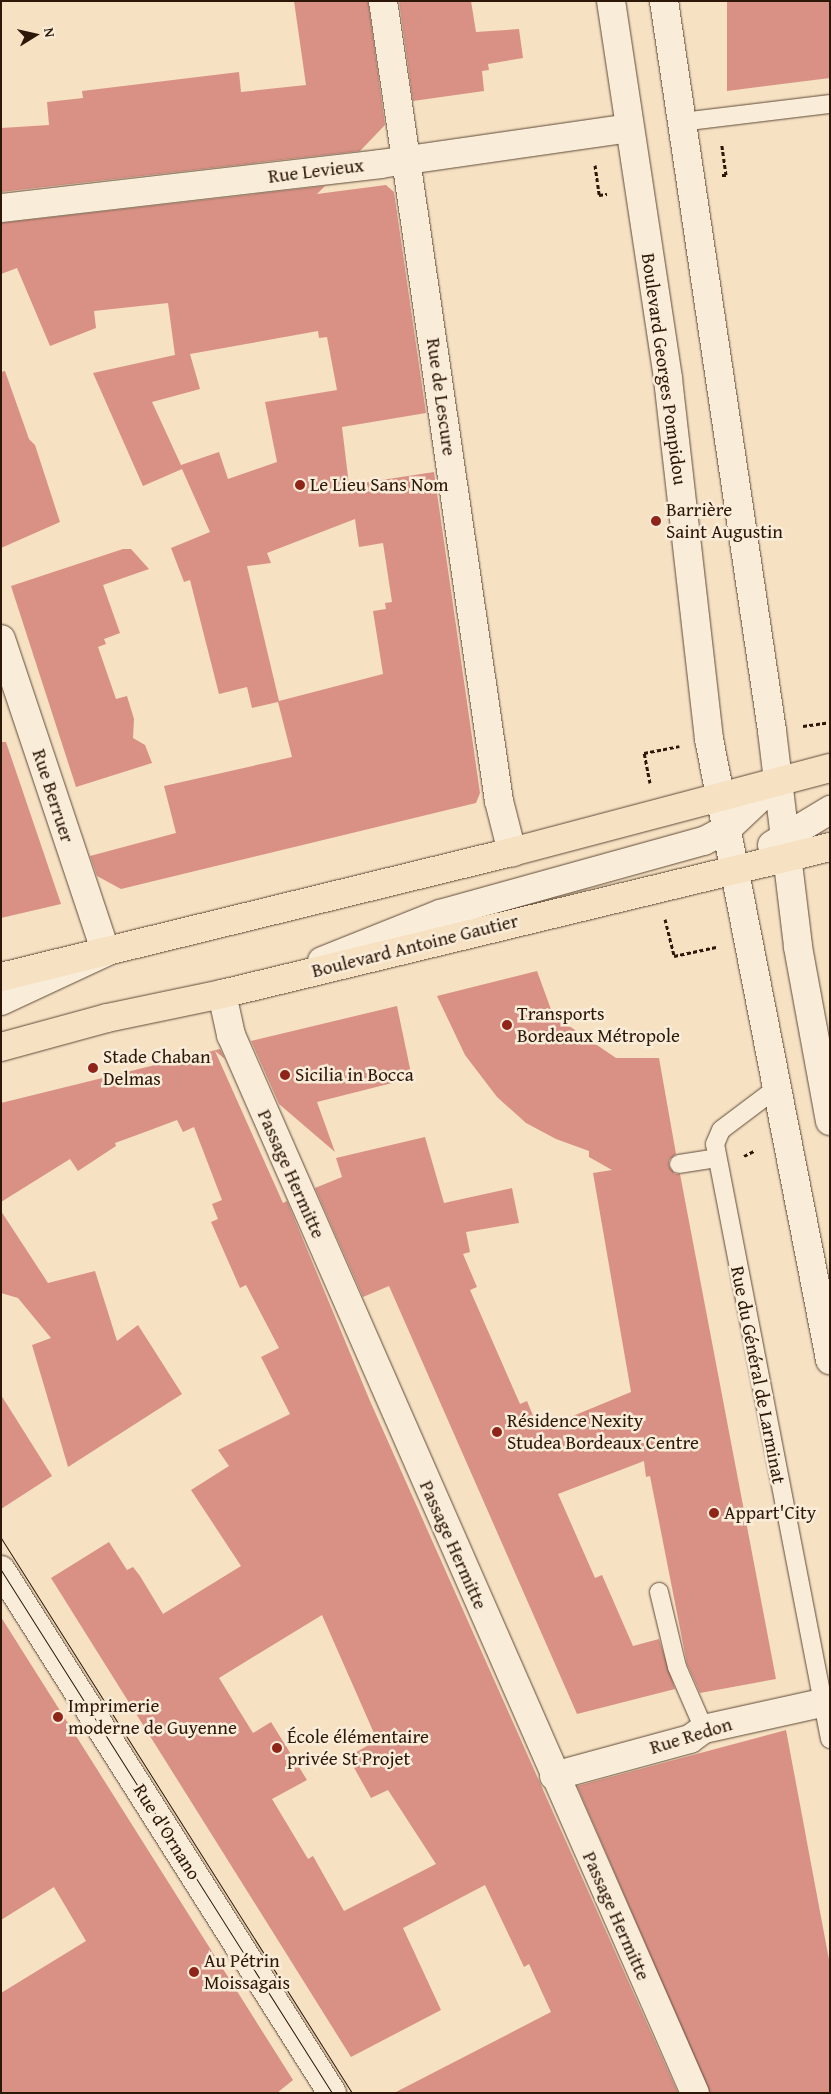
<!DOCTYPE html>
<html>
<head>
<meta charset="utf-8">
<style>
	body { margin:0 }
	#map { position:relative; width:831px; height:2094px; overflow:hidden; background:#f6e1c3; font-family:"Gentium Book Plus",serif }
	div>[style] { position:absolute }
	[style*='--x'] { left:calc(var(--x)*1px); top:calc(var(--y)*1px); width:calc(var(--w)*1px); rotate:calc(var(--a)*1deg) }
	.building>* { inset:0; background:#d99185 }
	.path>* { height:3px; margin-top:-1.5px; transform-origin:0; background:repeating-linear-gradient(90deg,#2d1709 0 4px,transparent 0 6.5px) }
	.roads { filter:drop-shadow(0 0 1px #5f4a38) drop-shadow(0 0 1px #5f4a38) }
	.service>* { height:18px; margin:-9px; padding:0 9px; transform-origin:9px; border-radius:9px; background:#f9ecd8 }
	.minor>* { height:28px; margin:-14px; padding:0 14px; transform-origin:14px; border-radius:14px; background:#f9ecd8 }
	.secondary>* { height:28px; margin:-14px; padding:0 14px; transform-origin:14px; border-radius:14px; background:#f9ecd8 }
	.primary>* { height:28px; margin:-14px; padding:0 14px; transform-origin:14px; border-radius:14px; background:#f6e1c3 }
	.tram>* { height:1px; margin:-0.5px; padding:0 0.5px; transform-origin:0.5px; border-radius:0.5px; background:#2d1709 }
	.dots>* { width:14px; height:14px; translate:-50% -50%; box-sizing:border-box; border:2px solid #f9ecd8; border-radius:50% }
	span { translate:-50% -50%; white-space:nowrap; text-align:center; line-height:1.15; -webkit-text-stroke:5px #f9ecd8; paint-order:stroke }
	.street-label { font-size:19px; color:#2d1709 }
	.poi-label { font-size:19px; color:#2d1709 }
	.left { translate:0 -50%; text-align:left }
	.frame { position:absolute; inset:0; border:2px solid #2d1709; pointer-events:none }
	.north { position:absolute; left:10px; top:10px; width:50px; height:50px; -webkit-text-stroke:4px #f9ecd8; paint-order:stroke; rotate:80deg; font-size:14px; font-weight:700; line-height:20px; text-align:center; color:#2d1709 }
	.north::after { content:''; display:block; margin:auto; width:18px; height:22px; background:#2d1709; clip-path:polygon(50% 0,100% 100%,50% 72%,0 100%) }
</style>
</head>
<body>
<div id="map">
	<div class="building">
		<i style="clip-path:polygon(294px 1px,368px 1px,385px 125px,360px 151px,1px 192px,1px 128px,49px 125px,47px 102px,83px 98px,82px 91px,239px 72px,241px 92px,306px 85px)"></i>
		<i style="clip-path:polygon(399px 1px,471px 1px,476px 32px,519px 29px,523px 58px,488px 64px,489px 70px,482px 71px,484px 91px,413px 101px)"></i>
		<i style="clip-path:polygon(727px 1px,830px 1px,830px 78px,727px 91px)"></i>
		<i style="clip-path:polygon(evenodd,386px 185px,394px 192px,426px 413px,342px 427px,349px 485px,434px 472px,480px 793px,476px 803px,121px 889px,97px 876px,90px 856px,176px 833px,164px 786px,292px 757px,278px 702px,252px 708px,247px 687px,219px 694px,190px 580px,184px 582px,171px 548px,210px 532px,182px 469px,143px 486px,93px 373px,175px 355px,168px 303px,94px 311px,96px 328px,50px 346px,17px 268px,1px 274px,1px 223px,325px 186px,317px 194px,386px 185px,318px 331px,319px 338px,327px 337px,337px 390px,265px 402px,277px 462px,228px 479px,219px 452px,181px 465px,152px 402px,200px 389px,190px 354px,318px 331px,386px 185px,355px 519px,359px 547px,383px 543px,392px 602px,385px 603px,386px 609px,373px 611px,383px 674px,279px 701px,247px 566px,271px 563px,267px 553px,355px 519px)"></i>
		<i style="clip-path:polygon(5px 371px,29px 439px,35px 445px,60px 522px,1px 548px,1px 372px)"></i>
		<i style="clip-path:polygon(123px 549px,131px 549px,149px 569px,103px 585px,120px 633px,104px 639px,106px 644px,98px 647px,116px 699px,127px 696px,134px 719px,133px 738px,145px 745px,152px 763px,76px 787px,11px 586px)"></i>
		<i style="clip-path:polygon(1px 742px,6px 742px,61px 904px,1px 918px)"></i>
		<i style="clip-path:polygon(537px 971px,553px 1015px,616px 1058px,659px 1058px,676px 1154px,669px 1160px,669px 1166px,675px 1174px,680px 1174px,776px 1679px,700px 1693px,687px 1664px,650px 1476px,646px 1477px,644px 1461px,558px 1494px,595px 1578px,602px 1575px,633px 1646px,659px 1639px,675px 1689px,577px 1714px,389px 1286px,363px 1297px,315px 1188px,342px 1177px,336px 1158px,425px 1137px,444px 1203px,512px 1188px,519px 1223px,466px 1232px,470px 1252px,463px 1254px,477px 1287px,470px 1290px,520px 1404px,527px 1401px,539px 1430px,631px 1392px,593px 1173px,612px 1170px,589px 1157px,589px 1151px,556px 1139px,526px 1123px,497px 1097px,465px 1055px,437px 996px)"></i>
		<i style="clip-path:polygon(397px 1006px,412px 1078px,317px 1102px,335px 1152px,279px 1104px,251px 1041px)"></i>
		<i style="clip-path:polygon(evenodd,220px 1049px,225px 1059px,215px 1051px,283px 1203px,287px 1201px,370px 1401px,678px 2093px,394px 2093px,551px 2012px,529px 1964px,524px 1967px,485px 1885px,403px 1928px,441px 2010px,351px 2057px,51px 1578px,109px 1542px,127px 1570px,133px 1567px,140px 1576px,163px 1614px,241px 1566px,191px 1490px,229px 1466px,218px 1450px,290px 1414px,261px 1357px,279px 1348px,246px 1285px,240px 1288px,211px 1222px,218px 1219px,212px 1204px,222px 1200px,194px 1127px,183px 1132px,177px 1120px,145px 1132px,115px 1143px,116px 1146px,78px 1171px,70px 1159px,1px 1202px,1px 1103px,220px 1049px,322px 1615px,377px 1740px,348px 1757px,371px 1798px,388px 1790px,436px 1864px,344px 1911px,313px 1856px,308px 1859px,272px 1799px,307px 1780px,271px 1722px,253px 1733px,219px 1678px,322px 1615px)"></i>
		<i style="clip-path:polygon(1px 1211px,48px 1283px,95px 1271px,117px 1341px,138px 1325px,182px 1394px,68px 1467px,32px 1345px,51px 1338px,18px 1298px,1px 1293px)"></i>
		<i style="clip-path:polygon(1px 1395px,52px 1476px,1px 1509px)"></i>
		<i style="clip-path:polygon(1px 1617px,293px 2080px,277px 2093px,1px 2093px,1px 1993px,86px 1941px,54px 1887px,1px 1920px)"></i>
		<i style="clip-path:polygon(786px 1730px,830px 1965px,830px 2093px,710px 2093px,577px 1786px)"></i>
	</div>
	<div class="path">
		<i style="--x:595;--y:165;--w:30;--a:82"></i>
		<i style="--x:599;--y:195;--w:8;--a:-7"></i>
		<i style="--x:722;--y:175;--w:4;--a:0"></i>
		<i style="--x:726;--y:175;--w:30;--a:-98"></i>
		<i style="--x:803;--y:726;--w:27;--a:-8"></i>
		<i style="--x:650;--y:783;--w:31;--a:-101"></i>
		<i style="--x:644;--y:753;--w:36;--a:-11"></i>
		<i style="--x:665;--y:919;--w:38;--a:76"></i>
		<i style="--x:674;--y:956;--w:43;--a:-12.1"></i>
		<i style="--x:744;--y:1156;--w:13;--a:-27"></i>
	</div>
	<div class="roads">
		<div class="service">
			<i style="--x:681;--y:122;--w:150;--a:-6.9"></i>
			<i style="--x:778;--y:1087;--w:71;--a:143"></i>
			<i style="--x:721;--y:1130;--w:15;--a:113"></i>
			<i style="--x:715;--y:1144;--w:606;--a:79.06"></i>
			<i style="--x:679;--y:1164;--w:37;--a:-9"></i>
			<i style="--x:659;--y:1592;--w:77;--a:76.5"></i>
			<i style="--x:677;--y:1667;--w:68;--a:66.5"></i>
		</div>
		<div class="minor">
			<i style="--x:383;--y:1;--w:808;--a:81.75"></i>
			<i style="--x:499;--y:801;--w:53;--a:75.7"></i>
			<i style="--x:1;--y:208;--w:382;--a:-6.6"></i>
			<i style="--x:380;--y:164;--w:252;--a:-8.2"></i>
			<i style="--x:1;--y:639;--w:330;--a:71.5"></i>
			<i style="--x:106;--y:952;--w:116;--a:155"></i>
			<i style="--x:222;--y:994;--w:42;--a:77.6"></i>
			<i style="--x:231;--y:1035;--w:1155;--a:66.32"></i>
			<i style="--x:1;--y:1570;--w:619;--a:57.67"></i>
			<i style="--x:554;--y:1776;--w:141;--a:-15.2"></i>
			<i style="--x:690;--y:1739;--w:17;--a:-36"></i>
			<i style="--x:704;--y:1729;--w:129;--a:-12.5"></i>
		</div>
		<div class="secondary">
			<i style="--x:611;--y:1;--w:382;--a:81.4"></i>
			<i style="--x:668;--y:379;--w:362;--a:83.5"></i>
			<i style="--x:709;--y:739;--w:633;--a:78.97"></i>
			<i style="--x:664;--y:1;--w:738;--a:81.58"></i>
			<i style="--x:772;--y:731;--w:218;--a:83.1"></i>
			<i style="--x:798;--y:947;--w:177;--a:79.6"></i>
			<i style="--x:772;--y:845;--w:68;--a:-31.1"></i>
			<i style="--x:322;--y:961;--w:127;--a:-21.7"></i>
			<i style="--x:440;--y:914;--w:274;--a:-15.5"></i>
			<i style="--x:704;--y:841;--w:26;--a:-28"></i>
			<i style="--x:727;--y:829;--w:70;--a:-43.3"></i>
		</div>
		<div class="primary">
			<i style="--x:1;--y:977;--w:526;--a:-13.75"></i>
			<i style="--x:512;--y:852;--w:329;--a:-14.8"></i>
			<i style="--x:1;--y:1047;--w:110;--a:-15.3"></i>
			<i style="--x:107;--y:1018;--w:117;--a:-11.8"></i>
			<i style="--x:222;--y:994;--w:626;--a:-13.59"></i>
		</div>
	</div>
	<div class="tram">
		<i style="--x:1;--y:1538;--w:657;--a:57.69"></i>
		<i style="--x:1;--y:1570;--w:619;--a:57.67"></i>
	</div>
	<div class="dots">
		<i style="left:300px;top:485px;background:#8f2418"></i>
		<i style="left:656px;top:521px;background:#8f2418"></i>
		<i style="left:507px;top:1025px;background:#8f2418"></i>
		<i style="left:93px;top:1068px;background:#8f2418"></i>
		<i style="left:285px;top:1075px;background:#8f2418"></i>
		<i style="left:497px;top:1432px;background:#8f2418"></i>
		<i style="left:714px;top:1513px;background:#8f2418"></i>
		<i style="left:58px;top:1717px;background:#8f2418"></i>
		<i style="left:277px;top:1748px;background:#8f2418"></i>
		<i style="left:194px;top:1972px;background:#8f2418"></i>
	</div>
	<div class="street-label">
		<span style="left:316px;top:171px;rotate:-7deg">Rue Levieux</span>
		<span style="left:664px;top:369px;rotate:82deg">Boulevard Georges Pompidou</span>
		<span style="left:441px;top:397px;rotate:82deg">Rue de Lescure</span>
		<span style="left:53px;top:796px;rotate:72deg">Rue Berruer</span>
		<span style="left:415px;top:946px;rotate:-14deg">Boulevard Antoine Gautier</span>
		<span style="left:291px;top:1174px;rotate:66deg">Passage Hermitte</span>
		<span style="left:758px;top:1375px;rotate:79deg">Rue du Général de Larminat</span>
		<span style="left:453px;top:1545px;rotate:66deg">Passage Hermitte</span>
		<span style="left:691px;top:1736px;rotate:-17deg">Rue Redon</span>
		<span style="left:167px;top:1832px;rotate:58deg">Rue d'Ornano</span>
		<span style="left:616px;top:1916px;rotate:66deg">Passage Hermitte</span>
	</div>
	<div class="poi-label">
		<span class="left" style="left:310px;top:485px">Le Lieu Sans Nom</span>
		<span class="left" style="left:666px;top:521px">Barrière<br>Saint Augustin</span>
		<span class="left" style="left:517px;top:1025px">Transports<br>Bordeaux Métropole</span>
		<span class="left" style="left:103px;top:1068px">Stade Chaban<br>Delmas</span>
		<span class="left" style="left:295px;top:1075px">Sicilia in Bocca</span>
		<span class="left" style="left:507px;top:1432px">Résidence Nexity<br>Studea Bordeaux Centre</span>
		<span class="left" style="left:724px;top:1513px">Appart'City</span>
		<span class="left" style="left:68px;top:1717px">Imprimerie<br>moderne de Guyenne</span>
		<span class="left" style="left:287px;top:1748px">École élémentaire<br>privée St Projet</span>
		<span class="left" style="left:204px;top:1972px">Au Pétrin<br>Moissagais</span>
	</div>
	<div class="frame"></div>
	<div class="north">N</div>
</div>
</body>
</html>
